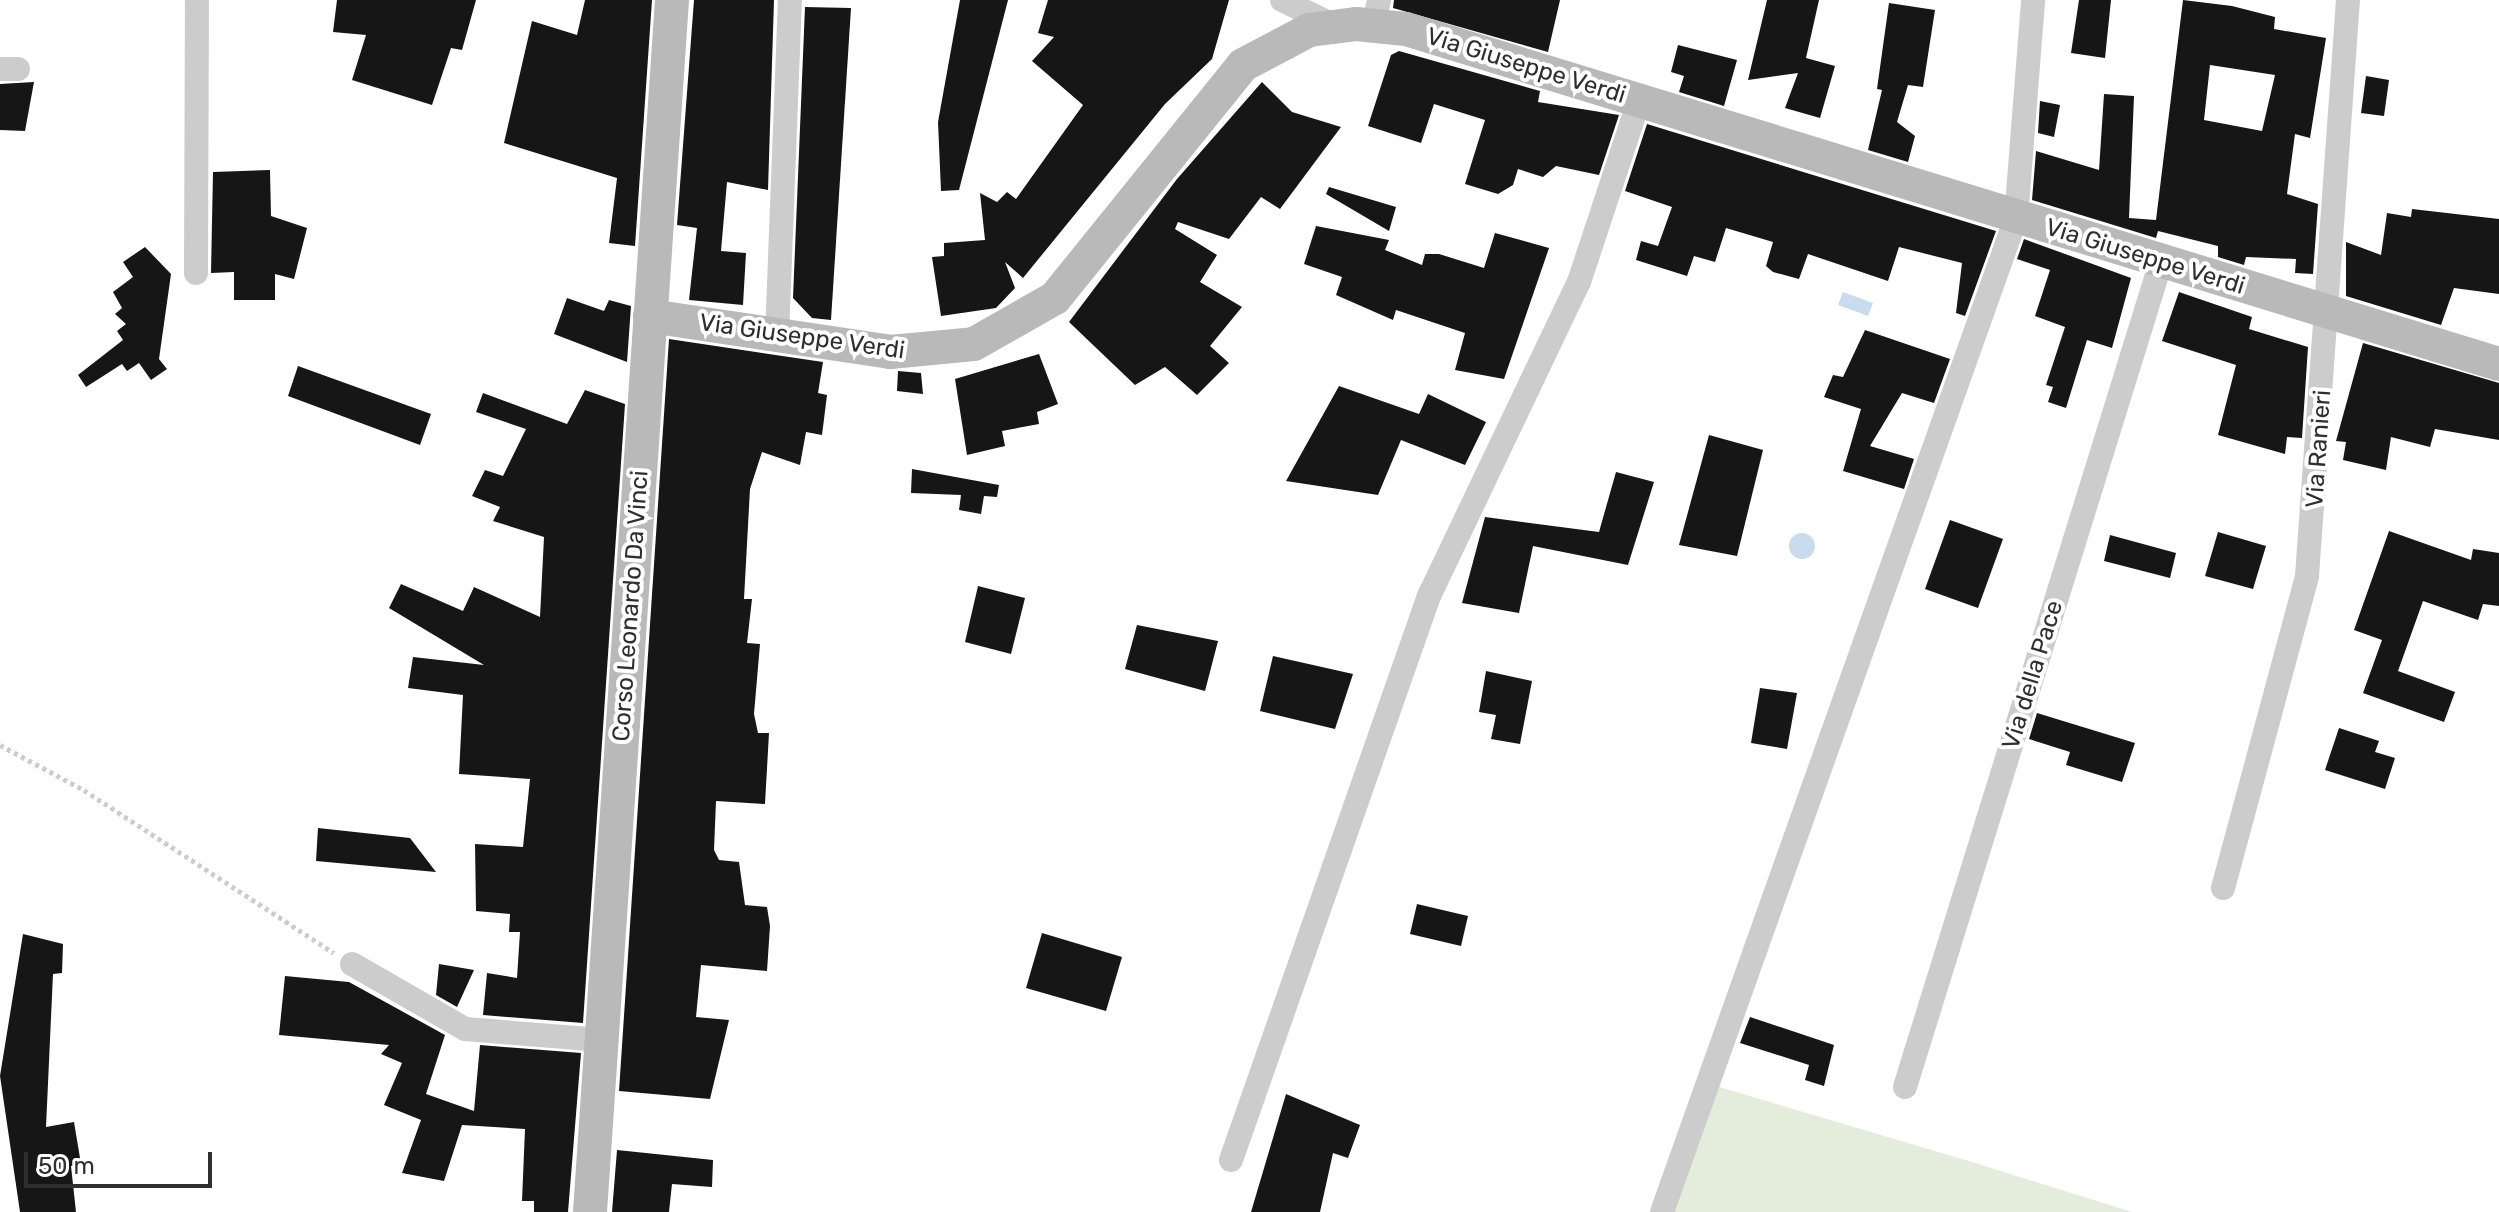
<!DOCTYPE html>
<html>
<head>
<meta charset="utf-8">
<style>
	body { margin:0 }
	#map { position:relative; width:2499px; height:1212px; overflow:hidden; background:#fff; font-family:Rubik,sans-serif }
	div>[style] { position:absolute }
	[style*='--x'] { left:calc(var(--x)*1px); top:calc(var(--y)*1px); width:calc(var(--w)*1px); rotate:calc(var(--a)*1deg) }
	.green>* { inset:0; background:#e4eddc }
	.water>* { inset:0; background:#c8dcee }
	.round { border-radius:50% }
	.building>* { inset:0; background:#161616 }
	.path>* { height:5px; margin-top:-2.5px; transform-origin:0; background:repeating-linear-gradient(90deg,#ccc 0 4px,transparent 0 8px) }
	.street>* { height:24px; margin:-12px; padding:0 12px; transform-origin:12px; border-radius:12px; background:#ccc }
	.secondary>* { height:34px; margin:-17px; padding:0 17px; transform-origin:17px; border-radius:17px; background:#b9b9b9 }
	span { translate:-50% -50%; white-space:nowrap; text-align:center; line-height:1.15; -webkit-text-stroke:8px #fff; paint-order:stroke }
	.street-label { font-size:24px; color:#2f2f2f }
	.scale { position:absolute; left:24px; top:1152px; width:188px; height:36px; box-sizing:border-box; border:4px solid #2f2f2f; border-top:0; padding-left:10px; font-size:24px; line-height:28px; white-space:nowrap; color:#2f2f2f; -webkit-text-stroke:6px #fff; paint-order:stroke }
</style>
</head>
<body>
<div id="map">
	<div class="green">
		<i style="clip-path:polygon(1716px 1086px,1972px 1162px,2132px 1212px,1667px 1212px)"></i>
	</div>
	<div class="water">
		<i style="clip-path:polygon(1843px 292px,1873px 303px,1868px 316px,1838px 305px)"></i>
		<i class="round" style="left:1789px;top:533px;width:26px;height:26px"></i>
	</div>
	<div class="building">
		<i style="clip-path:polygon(337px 0,476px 0,462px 50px,451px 48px,432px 105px,352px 80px,366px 35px,333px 32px)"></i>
		<i style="clip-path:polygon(585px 0,652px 0,635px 246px,609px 243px,617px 178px,504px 143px,532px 21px,577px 35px)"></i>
		<i style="clip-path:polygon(694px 0,774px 0,768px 190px,727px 182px,721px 251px,746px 253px,743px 305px,689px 300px,697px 228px,677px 225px)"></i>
		<i style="clip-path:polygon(960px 0,1008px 0,959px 190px,941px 191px,938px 122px)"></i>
		<i style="clip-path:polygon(1048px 0,1229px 0,1212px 59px,1165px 104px,1023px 278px,1005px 262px,1015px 288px,996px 308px,941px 316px,932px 257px,944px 256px,944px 243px,985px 240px,980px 193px,997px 202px,1007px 192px,1016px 199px,1083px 105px,1032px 61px,1054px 37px,1038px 33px)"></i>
		<i style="clip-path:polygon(1394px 0,1560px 0,1548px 52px,1393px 8px)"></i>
		<i style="clip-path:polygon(1767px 0,1819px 0,1806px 58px,1835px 66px,1820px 118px,1785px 108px,1798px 73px,1748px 80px)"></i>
		<i style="clip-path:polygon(2079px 0,2111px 0,2105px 58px,2071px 53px)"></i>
		<i style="clip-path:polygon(evenodd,2183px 0,2232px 6px,2275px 17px,2274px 29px,2326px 38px,2310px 138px,2295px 134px,2287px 194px,2318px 204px,2313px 274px,2295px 273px,2296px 259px,2246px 257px,2244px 265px,2218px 257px,2218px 246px,2158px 231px,2156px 238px,2032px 200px,2036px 151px,2099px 170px,2104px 94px,2134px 96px,2129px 218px,2156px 220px,2183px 0,2210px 65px,2275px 75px,2262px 131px,2204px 120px,2210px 65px)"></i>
		<i style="clip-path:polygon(1889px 3px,1935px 10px,1923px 87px,1908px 85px,1897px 122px,1915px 136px,1908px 162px,1868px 150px,1882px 90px,1877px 89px)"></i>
		<i style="clip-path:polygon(805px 7px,851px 8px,831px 320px,812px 318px,793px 298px)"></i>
		<i style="clip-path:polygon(1678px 45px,1737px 60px,1724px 106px,1679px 92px,1684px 76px,1671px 72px)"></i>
		<i style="clip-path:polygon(1399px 51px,1540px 91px,1538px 102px,1619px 115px,1599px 175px,1556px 166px,1543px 177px,1518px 169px,1513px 185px,1498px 194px,1465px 184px,1485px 120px,1434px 104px,1421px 143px,1368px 126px,1391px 55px)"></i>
		<i style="clip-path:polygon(2366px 76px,2389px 80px,2384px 116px,2361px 113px)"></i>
		<i style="clip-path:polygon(34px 82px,25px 131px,0 130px,0 84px)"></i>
		<i style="clip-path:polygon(1262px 82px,1292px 112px,1341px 127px,1280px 209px,1261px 197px,1229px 239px,1178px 222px,1175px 229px,1217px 255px,1200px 282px,1242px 307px,1210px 346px,1229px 363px,1197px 395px,1165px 367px,1135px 385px,1069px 322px,1177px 179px)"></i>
		<i style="clip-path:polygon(2040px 101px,2060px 105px,2054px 137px,2038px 133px)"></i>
		<i style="clip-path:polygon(1647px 124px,1996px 231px,1965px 316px,1956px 313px,1962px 263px,1899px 247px,1888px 281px,1808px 254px,1799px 279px,1773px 272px,1766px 266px,1773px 242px,1726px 228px,1715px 262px,1694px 256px,1687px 276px,1636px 260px,1641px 241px,1658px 246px,1672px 207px,1625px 191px)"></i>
		<i style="clip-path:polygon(270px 170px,271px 216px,307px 228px,294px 279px,275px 274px,275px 300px,234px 300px,234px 272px,211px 273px,213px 172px)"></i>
		<i style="clip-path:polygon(1329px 187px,1396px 207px,1389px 231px,1326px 194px)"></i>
		<i style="clip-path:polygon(2412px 209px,2499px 219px,2499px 294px,2454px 288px,2441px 325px,2346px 296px,2346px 242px,2381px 255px,2387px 213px,2411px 217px)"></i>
		<i style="clip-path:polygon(1316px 226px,1389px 240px,1385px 250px,1422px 265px,1425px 254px,1439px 254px,1484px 268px,1495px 233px,1549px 248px,1504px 379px,1455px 370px,1465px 333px,1396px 310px,1393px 320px,1336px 295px,1342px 277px,1304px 264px)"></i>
		<i style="clip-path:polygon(2024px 239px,2131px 278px,2112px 348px,2087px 340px,2066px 408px,2048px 402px,2053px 387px,2046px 385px,2065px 327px,2035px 316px,2050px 270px,2017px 259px)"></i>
		<i style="clip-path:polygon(145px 247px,171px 274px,159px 359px,167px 369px,151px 380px,139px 363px,127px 371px,122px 364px,86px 387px,78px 375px,123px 340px,117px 331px,126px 324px,115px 314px,122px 308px,113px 292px,133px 277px,123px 262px)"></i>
		<i style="clip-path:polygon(2179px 292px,2252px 317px,2249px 329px,2308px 347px,2302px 438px,2287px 437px,2285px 454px,2218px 435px,2236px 365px,2162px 341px)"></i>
		<i style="clip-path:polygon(567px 298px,604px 311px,609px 300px,631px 306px,627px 362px,554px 334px)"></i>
		<i style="clip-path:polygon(1865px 330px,1950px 359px,1934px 403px,1902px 393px,1870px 446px,1914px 459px,1904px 489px,1843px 471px,1861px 409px,1824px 397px,1833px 375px,1843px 377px)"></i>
		<i style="clip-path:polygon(669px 339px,823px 362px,818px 393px,827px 395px,822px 435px,806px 432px,800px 465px,762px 452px,750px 489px,744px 599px,752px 599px,747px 643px,760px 644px,754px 714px,758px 733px,769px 733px,765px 804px,716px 801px,714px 850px,719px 860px,739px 862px,745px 905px,767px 907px,770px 926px,767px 971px,701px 965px,696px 1017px,729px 1020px,710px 1099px,619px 1091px)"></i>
		<i style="clip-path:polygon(2363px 343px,2499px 383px,2499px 440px,2435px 429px,2430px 447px,2391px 437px,2386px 470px,2343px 460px,2346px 442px,2336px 441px)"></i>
		<i style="clip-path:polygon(1039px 354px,1058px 404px,1037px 412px,1039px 424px,1002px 431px,1005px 446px,967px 455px,955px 379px)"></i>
		<i style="clip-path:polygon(298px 366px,431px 414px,420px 445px,288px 396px)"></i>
		<i style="clip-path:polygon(898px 371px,921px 373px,923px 394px,897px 391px)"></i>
		<i style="clip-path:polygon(1339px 386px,1419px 414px,1428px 394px,1486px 422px,1465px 465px,1401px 440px,1378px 495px,1286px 481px)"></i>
		<i style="clip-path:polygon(585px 390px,625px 404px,583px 1023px,483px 1015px,487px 973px,517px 978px,520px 932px,509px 932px,510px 914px,476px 911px,475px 844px,523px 847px,530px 779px,459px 774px,463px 695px,408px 688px,413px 657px,484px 665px,389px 608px,401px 584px,463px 611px,474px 587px,540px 617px,544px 537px,493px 521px,500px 507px,472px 496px,485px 470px,503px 476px,526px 429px,476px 412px,483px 393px,567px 424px)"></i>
		<i style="clip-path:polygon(1709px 435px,1763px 450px,1737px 556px,1679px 545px)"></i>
		<i style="clip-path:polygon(912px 469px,999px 485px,997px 497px,984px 496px,981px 514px,959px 510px,961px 495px,911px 493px)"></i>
		<i style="clip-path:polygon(1616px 472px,1654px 482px,1628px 565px,1533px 546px,1519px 613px,1462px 603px,1485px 517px,1599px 532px)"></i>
		<i style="clip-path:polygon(1950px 520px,2003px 539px,1978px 608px,1925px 589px)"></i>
		<i style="clip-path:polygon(2389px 531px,2471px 560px,2473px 549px,2499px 553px,2499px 606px,2483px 604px,2478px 620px,2423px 601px,2398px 671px,2455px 692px,2444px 722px,2363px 693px,2382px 640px,2354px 630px)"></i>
		<i style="clip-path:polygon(2218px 532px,2266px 546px,2253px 589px,2205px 576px)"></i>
		<i style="clip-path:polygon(2110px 535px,2176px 553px,2170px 578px,2104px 561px)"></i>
		<i style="clip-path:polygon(978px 586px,1025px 598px,1011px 654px,965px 642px)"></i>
		<i style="clip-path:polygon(1137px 625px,1218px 641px,1205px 691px,1125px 669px)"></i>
		<i style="clip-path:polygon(1273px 656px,1353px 674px,1335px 729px,1260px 711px)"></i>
		<i style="clip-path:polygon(1486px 671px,1532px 681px,1520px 744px,1491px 739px,1496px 715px,1479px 712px)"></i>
		<i style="clip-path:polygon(1760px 688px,1797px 693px,1787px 749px,1751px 743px)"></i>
		<i style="clip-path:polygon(2037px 713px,2135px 743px,2122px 782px,2066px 765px,2070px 752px,2029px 739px)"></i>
		<i style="clip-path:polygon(2339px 728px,2379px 741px,2375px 752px,2395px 758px,2385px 789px,2325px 770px)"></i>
		<i style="clip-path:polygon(318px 828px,410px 838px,436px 872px,316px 861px)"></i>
		<i style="clip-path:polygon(1417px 904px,1468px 916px,1461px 946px,1410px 934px)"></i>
		<i style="clip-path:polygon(1042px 933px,1122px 957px,1106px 1011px,1026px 988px)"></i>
		<i style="clip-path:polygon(23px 934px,63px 944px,62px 973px,53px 974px,46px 1127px,74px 1122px,81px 1164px,71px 1166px,76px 1212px,20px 1212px,0 1076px)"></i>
		<i style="clip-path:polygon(439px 964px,474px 970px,457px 1007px,436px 995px)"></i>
		<i style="clip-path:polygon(285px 976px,349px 982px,445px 1035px,426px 1094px,474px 1111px,480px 1045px,581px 1053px,568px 1212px,534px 1212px,534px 1201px,522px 1201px,525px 1129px,462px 1125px,444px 1181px,402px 1173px,421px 1120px,384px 1105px,402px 1063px,381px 1054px,389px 1045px,279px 1035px)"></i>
		<i style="clip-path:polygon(1750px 1017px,1834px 1045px,1824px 1086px,1805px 1080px,1809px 1065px,1740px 1043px)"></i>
		<i style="clip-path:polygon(1286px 1094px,1360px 1125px,1348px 1158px,1333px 1153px,1320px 1212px,1251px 1212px)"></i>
		<i style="clip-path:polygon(617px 1150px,713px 1160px,712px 1187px,672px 1184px,669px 1212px,612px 1212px)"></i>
	</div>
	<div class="path">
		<i style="--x:0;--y:745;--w:95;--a:28.2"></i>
		<i style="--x:84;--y:790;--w:298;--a:33.1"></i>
	</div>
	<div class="street">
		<i style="--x:1282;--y:0;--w:61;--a:26.1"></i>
		<i style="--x:1373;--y:26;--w:27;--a:-77"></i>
		<i style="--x:0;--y:69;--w:18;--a:0"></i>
		<i style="--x:196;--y:273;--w:273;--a:-89.8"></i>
		<i style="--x:777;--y:336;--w:336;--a:-87.8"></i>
		<i style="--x:2223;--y:888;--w:323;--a:-74.9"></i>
		<i style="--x:2307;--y:576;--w:577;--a:-85.93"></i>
		<i style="--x:352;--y:964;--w:130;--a:29.9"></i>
		<i style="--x:465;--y:1029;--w:137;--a:4.6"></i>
		<i style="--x:1905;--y:1087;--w:864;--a:-72.76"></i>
		<i style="--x:1231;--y:1160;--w:598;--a:-70.66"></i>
		<i style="--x:1429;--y:596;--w:348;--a:-64.5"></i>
		<i style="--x:1579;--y:282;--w:191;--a:-71.7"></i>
		<i style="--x:1662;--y:1212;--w:1055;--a:-70.4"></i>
		<i style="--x:2016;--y:218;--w:219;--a:-85.5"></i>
	</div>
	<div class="secondary">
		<i style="--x:650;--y:316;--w:243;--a:8.5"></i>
		<i style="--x:890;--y:352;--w:84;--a:-5.4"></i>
		<i style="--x:974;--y:344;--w:93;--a:-29.6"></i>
		<i style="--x:1055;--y:298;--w:299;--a:-51.1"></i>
		<i style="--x:1243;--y:65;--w:75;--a:-27.9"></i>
		<i style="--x:1309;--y:30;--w:47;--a:-7.3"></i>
		<i style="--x:1356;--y:24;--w:50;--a:5.7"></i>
		<i style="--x:1406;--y:29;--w:1143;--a:17.04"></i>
		<i style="--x:590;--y:1212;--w:1215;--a:-86.13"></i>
	</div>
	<div class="street-label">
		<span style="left:1526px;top:66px;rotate:17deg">Via Giuseppe Verdi</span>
		<span style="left:2145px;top:257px;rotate:17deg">Via Giuseppe Verdi</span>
		<span style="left:802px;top:337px;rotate:8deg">Via Giuseppe Verdi</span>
		<span style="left:2319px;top:449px;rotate:-86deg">Via Ranieri</span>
		<span style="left:631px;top:606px;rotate:-86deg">Corso Leonardo Da Vinci</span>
		<span style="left:2033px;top:675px;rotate:-73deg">Via della Pace</span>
	</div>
	<div class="scale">50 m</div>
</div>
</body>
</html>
